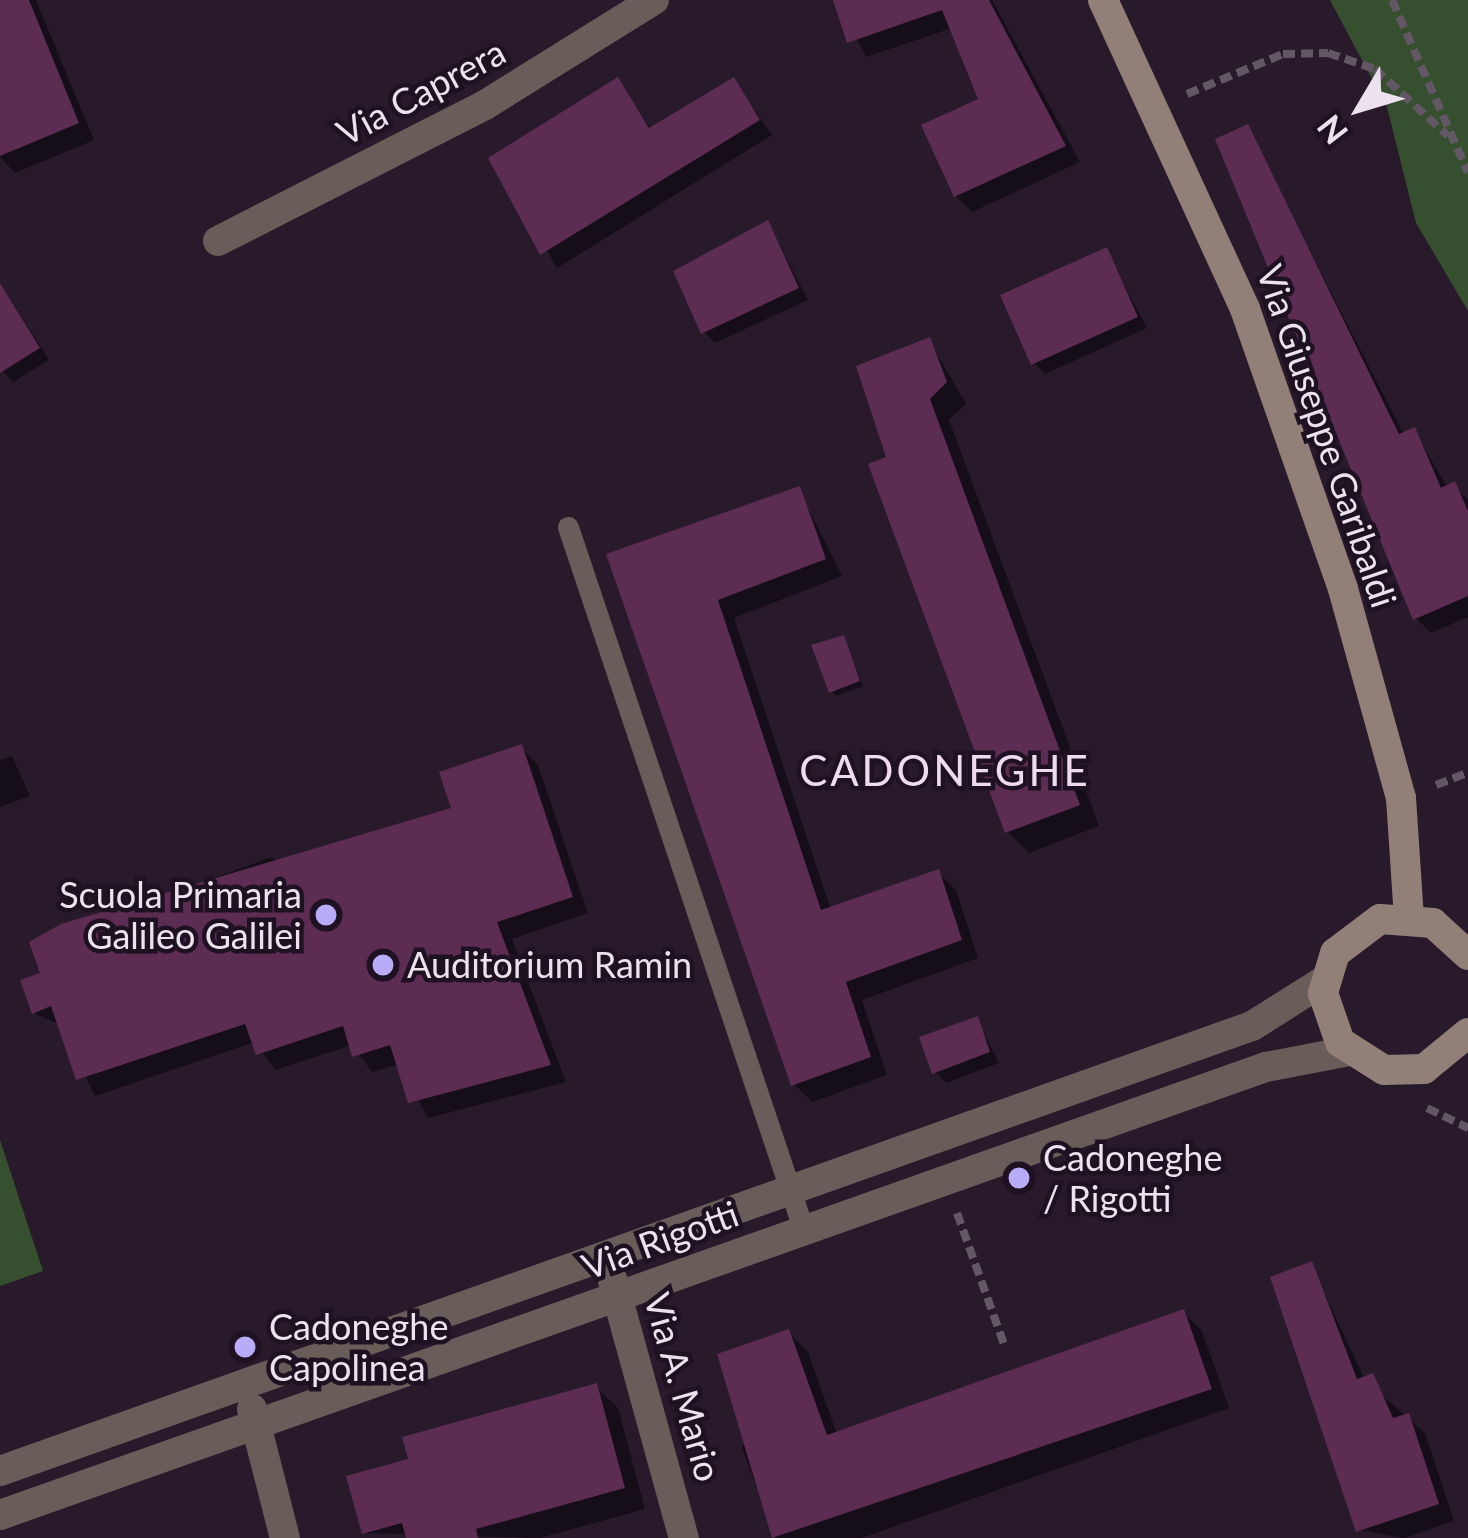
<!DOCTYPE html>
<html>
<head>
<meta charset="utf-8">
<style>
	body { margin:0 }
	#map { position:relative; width:1468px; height:1538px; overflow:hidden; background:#281a2b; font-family:Lato,sans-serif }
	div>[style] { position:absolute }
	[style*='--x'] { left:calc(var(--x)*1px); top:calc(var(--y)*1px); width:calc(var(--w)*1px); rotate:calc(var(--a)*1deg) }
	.green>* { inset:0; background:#364f2f }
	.shadow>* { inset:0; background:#0007 }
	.building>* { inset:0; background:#5c2c52 }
	.path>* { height:8px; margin-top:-4px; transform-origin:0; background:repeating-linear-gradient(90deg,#635766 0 12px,transparent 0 18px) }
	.service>* { height:21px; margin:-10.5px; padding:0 10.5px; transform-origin:10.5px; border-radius:10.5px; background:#685d58 }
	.minor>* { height:30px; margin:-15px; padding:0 15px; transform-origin:15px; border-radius:15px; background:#685d58 }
	.secondary>* { height:30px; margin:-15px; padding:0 15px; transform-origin:15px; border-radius:15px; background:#928078 }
	.dots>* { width:33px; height:33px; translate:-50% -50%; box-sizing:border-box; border:6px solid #1e1121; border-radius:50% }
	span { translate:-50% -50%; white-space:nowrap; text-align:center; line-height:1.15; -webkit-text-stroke:9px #1e1121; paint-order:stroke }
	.street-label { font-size:36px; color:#ece2ee }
	.poi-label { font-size:36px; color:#ece2ee }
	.right { translate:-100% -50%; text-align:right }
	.left { translate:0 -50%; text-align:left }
	.quarter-label { font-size:42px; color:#eedaf1; letter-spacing:3px }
	.north { position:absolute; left:1300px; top:48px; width:120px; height:120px; -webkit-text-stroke:9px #1e1121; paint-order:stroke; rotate:232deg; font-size:33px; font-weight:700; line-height:48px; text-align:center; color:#ece2ee }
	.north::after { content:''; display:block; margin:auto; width:42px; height:54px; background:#ece2ee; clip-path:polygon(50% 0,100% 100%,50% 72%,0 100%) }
</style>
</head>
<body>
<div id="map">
	<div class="green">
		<i style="clip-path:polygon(1330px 0,1468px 0,1468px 311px,1416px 223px,1387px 107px)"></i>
		<i style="clip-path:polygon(0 1140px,43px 1271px,0 1286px)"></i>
	</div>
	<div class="shadow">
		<i style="clip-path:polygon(0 0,36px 0,94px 140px,15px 173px,0 157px)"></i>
		<i style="clip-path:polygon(836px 0,992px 0,1080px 162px,972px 212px,956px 196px,982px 100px,952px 28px,866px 57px)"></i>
		<i style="clip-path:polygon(618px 81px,652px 130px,734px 81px,772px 135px,557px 268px,492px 159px)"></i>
		<i style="clip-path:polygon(1247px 128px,1404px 435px,1414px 431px,1448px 488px,1468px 498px,1468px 617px,1431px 633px,1416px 618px)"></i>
		<i style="clip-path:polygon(768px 223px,808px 300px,715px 343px,704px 332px)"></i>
		<i style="clip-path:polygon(1106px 251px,1147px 328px,1045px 374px,1034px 363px)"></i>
		<i style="clip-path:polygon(0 283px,49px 360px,13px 382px,0 368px)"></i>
		<i style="clip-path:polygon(929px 340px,966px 404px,949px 420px,1099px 826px,1029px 853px,1008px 832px,890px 459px)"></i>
		<i style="clip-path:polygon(799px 490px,842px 576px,734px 618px,831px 910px,938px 872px,956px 890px,978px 958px,862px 1000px,887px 1075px,812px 1102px,794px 1084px,610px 556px)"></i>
		<i style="clip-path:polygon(843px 638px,863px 686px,836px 696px,832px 691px)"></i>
		<i style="clip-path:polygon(521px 748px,538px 765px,588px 913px,512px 939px,566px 1082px,428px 1118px,399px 1064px,372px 1072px,352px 1045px,275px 1070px,255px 1042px,95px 1096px,61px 1025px,34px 1013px,44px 975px,33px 944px,272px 857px,283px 868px,455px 810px)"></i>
		<i style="clip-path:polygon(12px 756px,30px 796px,0 807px,0 760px)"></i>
		<i style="clip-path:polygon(977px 1019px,999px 1063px,946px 1083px,935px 1072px)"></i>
		<i style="clip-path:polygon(1311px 1265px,1365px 1380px,1425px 1433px,1454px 1521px,1404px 1538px,1359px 1530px)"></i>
		<i style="clip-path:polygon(1183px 1312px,1202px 1331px,1229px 1408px,862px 1538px,775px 1538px,742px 1448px,789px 1333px,808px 1352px,837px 1434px)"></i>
		<i style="clip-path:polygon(596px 1387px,618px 1408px,645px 1509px,540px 1538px,365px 1533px,412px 1461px)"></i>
	</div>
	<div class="building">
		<i style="clip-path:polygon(0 0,29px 0,79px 123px,0 156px)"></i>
		<i style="clip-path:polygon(833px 0,989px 0,1066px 146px,954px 197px,921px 125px,978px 99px,942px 10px,847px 43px)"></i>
		<i style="clip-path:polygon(618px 77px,649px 128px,734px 77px,760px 120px,540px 255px,488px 158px)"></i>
		<i style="clip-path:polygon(1248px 124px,1399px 434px,1415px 427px,1441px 488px,1455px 481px,1468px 511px,1468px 596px,1413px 620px,1215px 139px)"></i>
		<i style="clip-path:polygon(768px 220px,799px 288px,701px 334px,673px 271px)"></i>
		<i style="clip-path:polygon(1107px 247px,1138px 317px,1031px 365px,1000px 295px)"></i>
		<i style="clip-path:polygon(0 283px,40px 348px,0 373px)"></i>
		<i style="clip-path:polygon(930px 337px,947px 382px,930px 399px,1080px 805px,1005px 833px,868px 464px,886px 457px,856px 366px)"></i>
		<i style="clip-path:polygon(800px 486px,826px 559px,718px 600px,821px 910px,939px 869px,962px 940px,846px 982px,871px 1057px,791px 1086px,606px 554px)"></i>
		<i style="clip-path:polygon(844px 635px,860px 681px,829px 693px,811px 645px)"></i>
		<i style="clip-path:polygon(522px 744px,573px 897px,497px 922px,551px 1065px,408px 1103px,390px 1045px,352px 1057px,343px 1026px,256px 1055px,245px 1024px,76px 1080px,51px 1006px,32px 1014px,20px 980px,40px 973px,29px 942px,61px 924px,451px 808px,439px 772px)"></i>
		<i style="clip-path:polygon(978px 1016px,990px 1052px,932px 1074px,919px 1037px)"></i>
		<i style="clip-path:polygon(1312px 1261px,1357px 1379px,1373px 1373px,1393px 1418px,1409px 1413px,1439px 1504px,1356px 1532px,1270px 1277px)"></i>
		<i style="clip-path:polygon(1184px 1309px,1212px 1389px,772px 1538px,717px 1354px,789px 1329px,827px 1435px)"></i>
		<i style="clip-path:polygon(597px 1383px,625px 1488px,476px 1529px,478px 1538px,406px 1538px,402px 1523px,362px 1534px,346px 1476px,408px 1459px,402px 1437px)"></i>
	</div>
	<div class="path">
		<i style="--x:1392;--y:0;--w:188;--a:66.2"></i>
		<i style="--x:1187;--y:94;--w:104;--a:-22.6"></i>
		<i style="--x:1283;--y:54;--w:45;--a:-1.3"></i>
		<i style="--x:1328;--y:53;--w:50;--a:18.8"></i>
		<i style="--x:1375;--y:69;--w:99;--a:42.5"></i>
		<i style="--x:1436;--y:785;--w:34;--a:-21"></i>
		<i style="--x:1427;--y:1108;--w:46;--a:26"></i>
		<i style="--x:957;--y:1213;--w:142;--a:70.3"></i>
	</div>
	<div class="service">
		<i style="--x:568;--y:527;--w:743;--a:71.47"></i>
	</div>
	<div class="minor">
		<i style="--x:218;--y:241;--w:300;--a:-27"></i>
		<i style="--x:485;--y:105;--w:199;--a:-31.9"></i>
		<i style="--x:613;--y:1281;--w:267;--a:74.6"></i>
		<i style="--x:252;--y:1409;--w:133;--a:75.7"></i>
		<i style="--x:0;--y:1471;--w:1329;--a:-19.57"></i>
		<i style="--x:1252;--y:1026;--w:86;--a:-32.2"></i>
		<i style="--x:0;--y:1515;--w:1343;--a:-19.49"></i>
		<i style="--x:1266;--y:1067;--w:85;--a:-10.9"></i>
	</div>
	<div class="secondary">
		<i style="--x:1103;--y:0;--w:340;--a:65.3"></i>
		<i style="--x:1245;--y:309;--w:297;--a:70.7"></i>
		<i style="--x:1343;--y:589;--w:217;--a:74.5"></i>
		<i style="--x:1401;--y:798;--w:119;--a:86.2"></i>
		<i style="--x:1468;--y:955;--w:47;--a:-137.6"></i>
		<i style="--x:1433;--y:923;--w:53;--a:-175.7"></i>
		<i style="--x:1380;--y:919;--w:56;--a:142.9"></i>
		<i style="--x:1335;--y:953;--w:42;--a:106.7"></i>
		<i style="--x:1323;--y:993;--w:52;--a:70.9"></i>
		<i style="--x:1340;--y:1042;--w:52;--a:32.5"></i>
		<i style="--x:1384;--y:1070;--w:40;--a:-1.4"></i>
		<i style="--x:1424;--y:1069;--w:57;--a:-39.3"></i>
	</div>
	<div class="dots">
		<i style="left:326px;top:915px;background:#b8abf7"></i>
		<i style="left:383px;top:965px;background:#b8abf7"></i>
		<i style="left:1019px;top:1178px;background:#b8abf7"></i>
		<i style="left:245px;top:1347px;background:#b8abf7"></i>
	</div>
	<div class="street-label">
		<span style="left:421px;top:92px;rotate:-28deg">Via Caprera</span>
		<span style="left:1327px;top:436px;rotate:71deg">Via Giuseppe Garibaldi</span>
		<span style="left:660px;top:1240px;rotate:-20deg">Via Rigotti</span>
		<span style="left:683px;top:1387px;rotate:74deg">Via A. Mario</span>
	</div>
	<div class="poi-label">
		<span class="right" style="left:302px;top:915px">Scuola Primaria<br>Galileo Galilei</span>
		<span class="left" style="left:407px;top:965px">Auditorium Ramin</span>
		<span class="left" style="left:1043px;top:1178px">Cadoneghe<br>/ Rigotti</span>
		<span class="left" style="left:269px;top:1347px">Cadoneghe<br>Capolinea</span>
	</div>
	<div class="quarter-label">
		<span style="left:945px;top:770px">CADONEGHE</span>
	</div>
	<div class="north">N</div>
</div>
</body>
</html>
